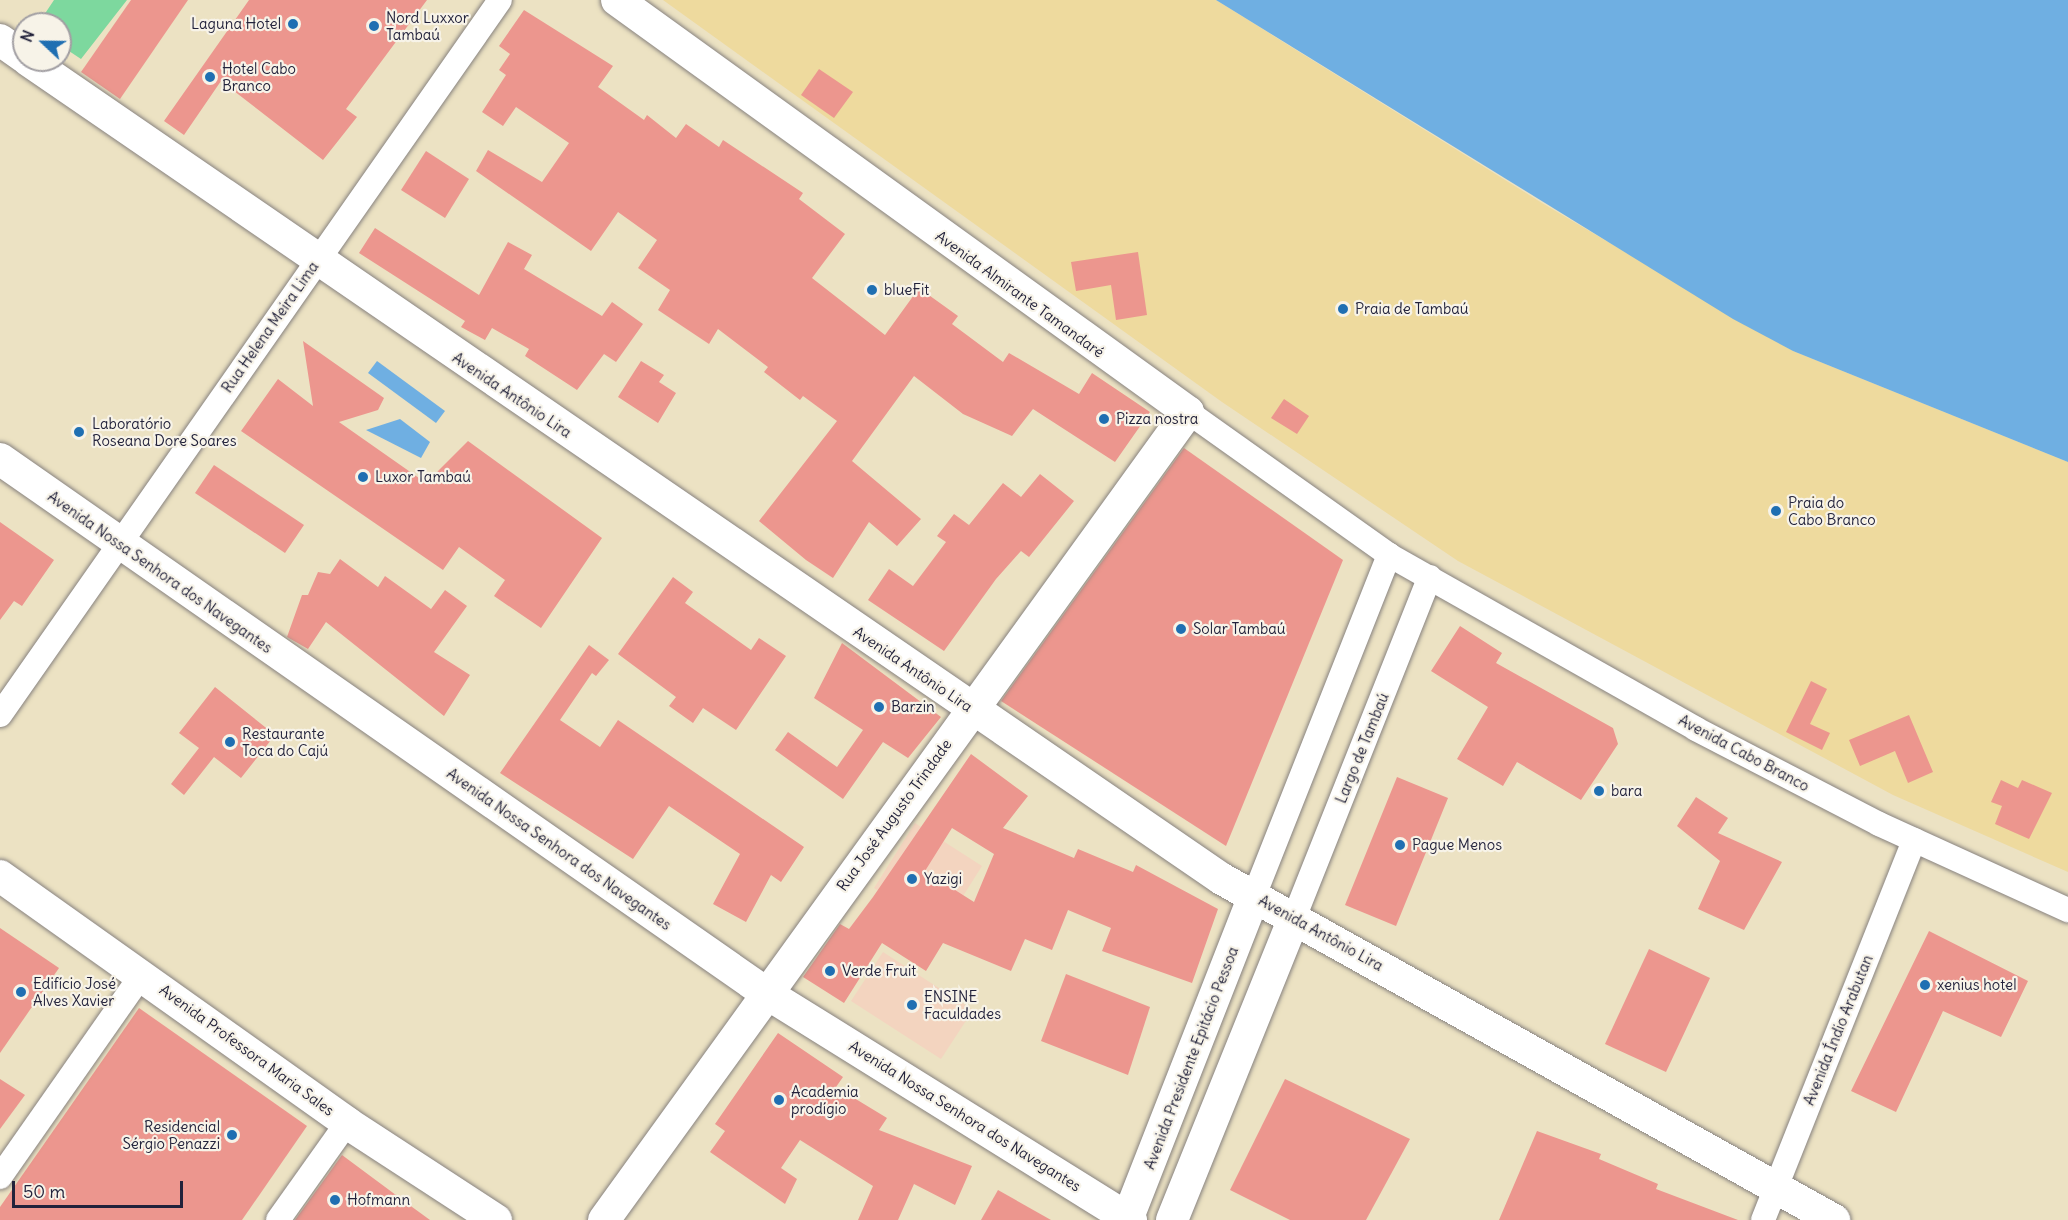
<!DOCTYPE html>
<html>
<head>
<meta charset="utf-8">
<style>
	body { margin:0 }
	#map { position:relative; width:2068px; height:1220px; overflow:hidden; background:#ece2c3; font-family:Delius,sans-serif }
	div>[style] { position:absolute }
	[style*='--x'] { left:calc(var(--x)*1px); top:calc(var(--y)*1px); width:calc(var(--w)*1px); rotate:calc(var(--a)*1deg) }
	.built>* { inset:0; background:#f3d4bf }
	.green>* { inset:0; background:#7dd89e }
	.sand>* { inset:0; background:#eeda9e }
	.water>* { inset:0; background:#6fafe2 }
	.building>* { inset:0; background:#ec968e }
	.roads { filter:drop-shadow(0 0 2px #87827f) drop-shadow(0 0 2px #87827f) }
	.minor>* { height:24px; margin:-12px; padding:0 12px; transform-origin:12px; border-radius:12px; background:#fff }
	.major>* { height:32px; margin:-16px; padding:0 16px; transform-origin:16px; border-radius:16px; background:#fff }
	.dots>* { width:16px; height:16px; translate:-50% -50%; box-sizing:border-box; border:3px solid #f7f3e8; border-radius:50% }
	span { translate:-50% -50%; white-space:nowrap; text-align:center; line-height:1.15; -webkit-text-stroke:4.5px #f7f3e8; paint-order:stroke }
	.poi-label { font-size:15px; color:#22223b }
	.left { translate:0 -50%; text-align:left }
	.right { translate:-100% -50%; text-align:right }
	.street-label { font-size:15px; color:#22223b }
	.north { position:absolute; left:12px; top:12px; width:60px; height:60px; box-sizing:border-box; background:#f7f3e8; border:2px solid #a29fa3; border-radius:50%; rotate:292deg; font-size:16px; font-weight:700; line-height:24px; text-align:center; color:#22223b }
	.north::after { content:''; display:block; margin:auto; width:21px; height:27px; background:#1f6fb2; clip-path:polygon(50% 0,100% 100%,50% 72%,0 100%) }
	.scale { position:absolute; left:12px; top:1181px; width:171px; height:27px; box-sizing:border-box; border:3px solid #22223b; border-top:0; padding-left:8px; font-size:18px; line-height:21px; white-space:nowrap; color:#22223b; -webkit-text-stroke:4px #f7f3e8; paint-order:stroke }
</style>
</head>
<body>
<div id="map">
	<div class="built">
		<i style="clip-path:polygon(915px 823px,982px 866px,941px 931px,874px 888px)"></i>
		<i style="clip-path:polygon(883px 952px,973px 1010px,941px 1059px,851px 1001px)"></i>
	</div>
	<div class="green">
		<i style="clip-path:polygon(54px 0,127px 0,81px 59px,60px 45px,60px 24px,38px 24px)"></i>
	</div>
	<div class="sand">
		<i style="clip-path:polygon(663px 0,1216px 0,1542px 203px,1793px 351px,2068px 462px,2068px 872px,1893px 795px,1458px 561px,1222px 402px)"></i>
	</div>
	<div class="water">
		<i style="clip-path:polygon(1216px 0,2068px 0,2068px 462px,1793px 351px,1733px 319px)"></i>
		<i style="clip-path:polygon(377px 361px,445px 411px,436px 423px,368px 373px)"></i>
		<i style="clip-path:polygon(400px 419px,430px 442px,421px 458px,366px 430px)"></i>
	</div>
	<div class="building">
		<i style="clip-path:polygon(131px 0,188px 0,120px 99px,81px 72px)"></i>
		<i style="clip-path:polygon(249px 0,427px 0,346px 109px,357px 117px,323px 160px,221px 81px,184px 135px,164px 121px)"></i>
		<i style="clip-path:polygon(524px 10px,613px 66px,598px 87px,644px 120px,647px 115px,676px 138px,686px 124px,719px 147px,723px 140px,803px 193px,799px 199px,845px 234px,812px 278px,885px 335px,919px 288px,958px 316px,952px 324px,1003px 362px,1009px 353px,1079px 394px,1092px 373px,1150px 412px,1115px 462px,1033px 409px,1012px 436px,963px 414px,914px 376px,852px 461px,921px 519px,897px 546px,869px 522px,833px 578px,806px 560px,759px 521px,837px 421px,803px 396px,800px 400px,764px 372px,768px 367px,718px 329px,709px 344px,658px 310px,670px 290px,638px 268px,657px 240px,618px 212px,591px 251px,476px 171px,488px 150px,542px 182px,569px 143px,516px 107px,503px 126px,482px 112px,506px 75px,499px 70px,510px 54px,499px 46px)"></i>
		<i style="clip-path:polygon(819px 69px,853px 92px,834px 118px,801px 95px)"></i>
		<i style="clip-path:polygon(426px 151px,469px 179px,445px 218px,401px 190px)"></i>
		<i style="clip-path:polygon(375px 228px,479px 295px,508px 242px,532px 255px,524px 269px,602px 316px,612px 302px,643px 324px,616px 362px,604px 354px,577px 390px,525px 356px,529px 349px,492px 328px,485px 340px,461px 327px,465px 321px,359px 253px)"></i>
		<i style="clip-path:polygon(1138px 252px,1147px 315px,1116px 320px,1111px 285px,1076px 291px,1071px 262px)"></i>
		<i style="clip-path:polygon(303px 341px,384px 398px,378px 410px,339px 422px,426px 483px,468px 441px,602px 538px,541px 628px,494px 596px,505px 580px,459px 547px,443px 570px,241px 431px,278px 379px,313px 406px)"></i>
		<i style="clip-path:polygon(641px 361px,664px 375px,659px 382px,676px 393px,658px 423px,618px 397px)"></i>
		<i style="clip-path:polygon(1284px 399px,1309px 416px,1297px 434px,1271px 418px)"></i>
		<i style="clip-path:polygon(1184px 448px,1343px 560px,1226px 846px,1001px 701px)"></i>
		<i style="clip-path:polygon(214px 465px,304px 525px,285px 553px,195px 493px)"></i>
		<i style="clip-path:polygon(1040px 474px,1074px 501px,1029px 557px,1021px 551px,996px 579px,944px 651px,868px 600px,889px 569px,913px 586px,946px 542px,937px 536px,954px 514px,969px 525px,1003px 483px,1021px 497px)"></i>
		<i style="clip-path:polygon(0 522px,54px 560px,22px 606px,14px 601px,0 620px)"></i>
		<i style="clip-path:polygon(340px 559px,378px 587px,385px 576px,431px 609px,445px 590px,467px 606px,434px 652px,470px 675px,444px 716px,326px 622px,308px 649px,287px 637px,302px 595px,308px 595px,318px 572px,330px 574px)"></i>
		<i style="clip-path:polygon(673px 577px,693px 592px,685px 603px,751px 650px,759px 638px,786px 656px,736px 730px,703px 708px,693px 723px,669px 706px,676px 697px,618px 654px)"></i>
		<i style="clip-path:polygon(1460px 626px,1502px 653px,1496px 663px,1613px 728px,1618px 744px,1581px 800px,1517px 762px,1503px 786px,1457px 759px,1488px 707px,1431px 671px)"></i>
		<i style="clip-path:polygon(842px 643px,941px 717px,908px 758px,883px 742px,843px 799px,775px 750px,788px 732px,837px 767px,863px 730px,814px 698px)"></i>
		<i style="clip-path:polygon(589px 645px,609px 660px,596px 676px,592px 673px,560px 720px,600px 747px,618px 720px,804px 847px,781px 882px,771px 875px,746px 922px,713px 904px,740px 854px,669px 806px,633px 859px,500px 773px)"></i>
		<i style="clip-path:polygon(1811px 681px,1827px 689px,1810px 724px,1830px 733px,1822px 750px,1786px 732px)"></i>
		<i style="clip-path:polygon(215px 687px,275px 735px,241px 778px,214px 757px,184px 795px,171px 784px,199px 748px,179px 733px)"></i>
		<i style="clip-path:polygon(1909px 715px,1933px 772px,1908px 783px,1895px 751px,1860px 766px,1849px 740px)"></i>
		<i style="clip-path:polygon(evenodd,971px 754px,1028px 796px,1003px 828px,1074px 858px,1078px 849px,1133px 872px,1136px 865px,1218px 909px,1192px 983px,1102px 951px,1111px 928px,1068px 910px,1052px 950px,1025px 939px,1011px 971px,943px 943px,926px 971px,882px 943px,844px 1003px,803px 977px,840px 924px,849px 929px,873px 897px,971px 754px,952px 828px,994px 854px,974px 902px,925px 871px,952px 828px)"></i>
		<i style="clip-path:polygon(1397px 777px,1448px 798px,1396px 926px,1345px 905px)"></i>
		<i style="clip-path:polygon(2001px 780px,2018px 788px,2022px 780px,2052px 793px,2029px 839px,1995px 824px,2002px 806px,1991px 802px)"></i>
		<i style="clip-path:polygon(1696px 797px,1728px 818px,1718px 833px,1782px 862px,1744px 930px,1698px 909px,1720px 861px,1677px 826px)"></i>
		<i style="clip-path:polygon(0 928px,59px 968px,0 1053px)"></i>
		<i style="clip-path:polygon(1929px 931px,2028px 981px,2001px 1037px,1943px 1011px,1896px 1112px,1851px 1091px)"></i>
		<i style="clip-path:polygon(1649px 949px,1710px 978px,1666px 1072px,1605px 1044px)"></i>
		<i style="clip-path:polygon(1066px 974px,1150px 1007px,1128px 1075px,1041px 1041px)"></i>
		<i style="clip-path:polygon(139px 1008px,307px 1126px,242px 1220px,0 1220px,0 1207px)"></i>
		<i style="clip-path:polygon(778px 1033px,843px 1077px,836px 1087px,887px 1118px,879px 1130px,972px 1166px,955px 1205px,914px 1184px,898px 1220px,858px 1220px,873px 1186px,800px 1140px,781px 1168px,797px 1179px,785px 1204px,710px 1152px,725px 1131px,715px 1124px)"></i>
		<i style="clip-path:polygon(0 1079px,25px 1095px,0 1129px)"></i>
		<i style="clip-path:polygon(1285px 1079px,1410px 1139px,1366px 1220px,1290px 1220px,1230px 1190px)"></i>
		<i style="clip-path:polygon(1537px 1131px,1601px 1154px,1599px 1159px,1658px 1184px,1656px 1189px,1738px 1220px,1499px 1220px)"></i>
		<i style="clip-path:polygon(342px 1155px,408px 1204px,430px 1220px,295px 1220px)"></i>
		<i style="clip-path:polygon(998px 1190px,1051px 1220px,981px 1220px)"></i>
	</div>
	<div class="roads">
		<div class="minor">
			<i style="--x:1188;--y:412;--w:247;--a:35.4"></i>
			<i style="--x:1389;--y:555;--w:353;--a:29.5"></i>
			<i style="--x:1696;--y:729;--w:206;--a:27.4"></i>
			<i style="--x:1879;--y:824;--w:208;--a:24.5"></i>
			<i style="--x:0;--y:715;--w:872;--a:-55.03"></i>
			<i style="--x:1254;--y:896;--w:367;--a:-68.4"></i>
			<i style="--x:1294;--y:918;--w:367;--a:-68.3"></i>
			<i style="--x:0;--y:1177;--w:248;--a:-55"></i>
			<i style="--x:278;--y:1220;--w:119;--a:-54.6"></i>
			<i style="--x:1763;--y:1220;--w:409;--a:-68.3"></i>
		</div>
		<div class="major">
			<i style="--x:0;--y:40;--w:29;--a:35"></i>
			<i style="--x:28;--y:60;--w:1448;--a:34.45"></i>
			<i style="--x:1222;--y:879;--w:701;--a:29.13"></i>
			<i style="--x:0;--y:459;--w:934;--a:34.88"></i>
			<i style="--x:766;--y:993;--w:430;--a:31.9"></i>
			<i style="--x:0;--y:876;--w:426;--a:35.4"></i>
			<i style="--x:347;--y:1123;--w:178;--a:33.1"></i>
			<i style="--x:604;--y:1220;--w:997;--a:-54.14"></i>
			<i style="--x:1188;--y:412;--w:704;--a:-144.19"></i>
			<i style="--x:1127;--y:1220;--w:348;--a:-68.6"></i>
			<i style="--x:1172;--y:1220;--w:326;--a:-68"></i>
		</div>
	</div>
	<div class="dots">
		<i style="left:293px;top:24px;background:#1f6fb2"></i>
		<i style="left:374px;top:26px;background:#1f6fb2"></i>
		<i style="left:210px;top:77px;background:#1f6fb2"></i>
		<i style="left:872px;top:290px;background:#1f6fb2"></i>
		<i style="left:1343px;top:309px;background:#1f6fb2"></i>
		<i style="left:1104px;top:419px;background:#1f6fb2"></i>
		<i style="left:79px;top:432px;background:#1f6fb2"></i>
		<i style="left:363px;top:477px;background:#1f6fb2"></i>
		<i style="left:1776px;top:511px;background:#1f6fb2"></i>
		<i style="left:1181px;top:629px;background:#1f6fb2"></i>
		<i style="left:879px;top:707px;background:#1f6fb2"></i>
		<i style="left:230px;top:742px;background:#1f6fb2"></i>
		<i style="left:1599px;top:791px;background:#1f6fb2"></i>
		<i style="left:1400px;top:845px;background:#1f6fb2"></i>
		<i style="left:912px;top:879px;background:#1f6fb2"></i>
		<i style="left:830px;top:971px;background:#1f6fb2"></i>
		<i style="left:1925px;top:985px;background:#1f6fb2"></i>
		<i style="left:21px;top:992px;background:#1f6fb2"></i>
		<i style="left:912px;top:1005px;background:#1f6fb2"></i>
		<i style="left:779px;top:1100px;background:#1f6fb2"></i>
		<i style="left:232px;top:1135px;background:#1f6fb2"></i>
		<i style="left:335px;top:1200px;background:#1f6fb2"></i>
	</div>
	<div class="poi-label">
		<span class="left" style="left:386px;top:26px">Nord Luxxor<br>Tambaú</span>
		<span class="right" style="left:281px;top:24px">Laguna Hotel</span>
		<span class="left" style="left:222px;top:77px">Hotel Cabo<br>Branco</span>
		<span class="left" style="left:884px;top:290px">blueFit</span>
		<span class="left" style="left:1355px;top:309px">Praia de Tambaú</span>
		<span class="left" style="left:1116px;top:419px">Pizza nostra</span>
		<span class="left" style="left:92px;top:432px">Laboratório<br>Roseana Dore Soares</span>
		<span class="left" style="left:375px;top:477px">Luxor Tambaú</span>
		<span class="left" style="left:1788px;top:511px">Praia do<br>Cabo Branco</span>
		<span class="left" style="left:1193px;top:629px">Solar Tambaú</span>
		<span class="left" style="left:891px;top:707px">Barzin</span>
		<span class="left" style="left:242px;top:742px">Restaurante<br>Toca do Cajú</span>
		<span class="left" style="left:1611px;top:791px">bara</span>
		<span class="left" style="left:1412px;top:845px">Pague Menos</span>
		<span class="left" style="left:924px;top:879px">Yazigi</span>
		<span class="left" style="left:842px;top:971px">Verde Fruit</span>
		<span class="left" style="left:33px;top:992px">Edifício José<br>Alves Xavier</span>
		<span class="left" style="left:1937px;top:985px">xenius hotel</span>
		<span class="left" style="left:924px;top:1005px">ENSINE<br>Faculdades</span>
		<span class="left" style="left:791px;top:1100px">Academia<br>prodígio</span>
		<span class="right" style="left:220px;top:1135px">Residencial<br>Sérgio Penazzi</span>
		<span class="left" style="left:347px;top:1200px">Hofmann</span>
	</div>
	<div class="street-label">
		<span style="left:1020px;top:294px;rotate:36deg">Avenida Almirante Tamandaré</span>
		<span style="left:270px;top:327px;rotate:-55deg">Rua Helena Meira Lima</span>
		<span style="left:512px;top:395px;rotate:34deg">Avenida Antônio Lira</span>
		<span style="left:160px;top:572px;rotate:35deg">Avenida Nossa Senhora dos Navegantes</span>
		<span style="left:913px;top:669px;rotate:34deg">Avenida Antônio Lira</span>
		<span style="left:1362px;top:748px;rotate:-68deg">Largo de Tambaú</span>
		<span style="left:1744px;top:753px;rotate:28deg">Avenida Cabo Branco</span>
		<span style="left:894px;top:815px;rotate:-54deg">Rua José Augusto Trindade</span>
		<span style="left:559px;top:849px;rotate:35deg">Avenida Nossa Senhora dos Navegantes</span>
		<span style="left:1321px;top:933px;rotate:29deg">Avenida Antônio Lira</span>
		<span style="left:1838px;top:1030px;rotate:-68deg">Avenida Índio Arabutan</span>
		<span style="left:247px;top:1050px;rotate:36deg">Avenida Professora Maria Sales</span>
		<span style="left:1191px;top:1058px;rotate:-69deg">Avenida Presidente Epitácio Pessoa</span>
		<span style="left:965px;top:1116px;rotate:32deg">Avenida Nossa Senhora dos Navegantes</span>
	</div>
	<div class="north">N</div>
	<div class="scale">50 m</div>
</div>
</body>
</html>
